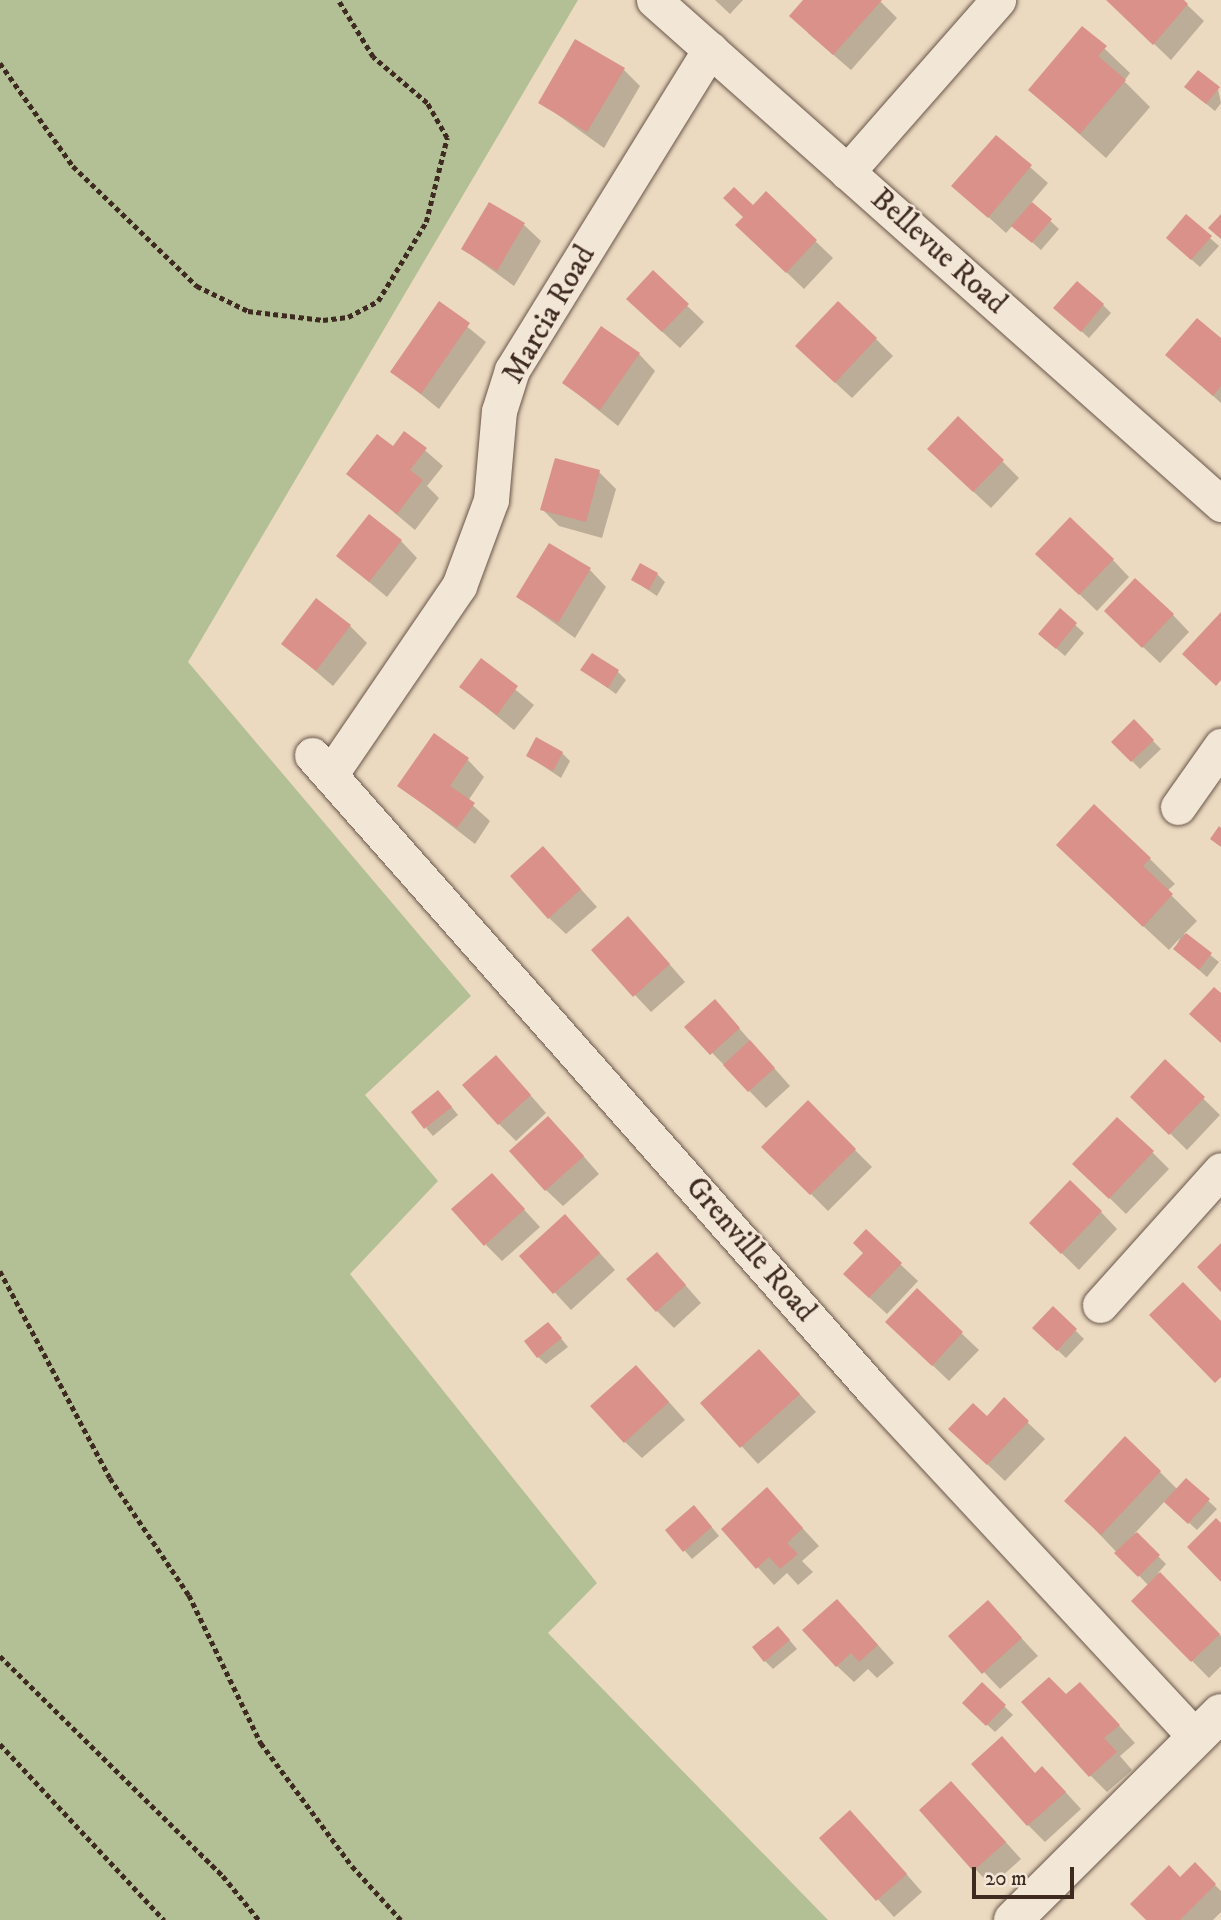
<!DOCTYPE html>
<html>
<head>
<meta charset="utf-8">
<style>
	body { margin:0 }
	#map { position:relative; width:1221px; height:1920px; overflow:hidden; background:#ebd9c0; font-family:"IM FELL DW Pica",serif }
	div>[style] { position:absolute }
	[style*='--x'] { left:calc(var(--x)*1px); top:calc(var(--y)*1px); width:calc(var(--w)*1px); rotate:calc(var(--a)*1deg) }
	.green>* { inset:0; background:#b3c095 }
	.shadow>* { inset:0; background:#0003 }
	.building>* { inset:0; background:#d99189 }
	.path>* { height:4.5px; margin-top:-2.25px; transform-origin:0; background:repeating-linear-gradient(90deg,#3e2a21 0 5px,transparent 0 8.5px) }
	.roads { filter:drop-shadow(0 0 2px #695649) drop-shadow(0 0 2px #695649) }
	.minor>* { height:35px; margin:-17.5px; padding:0 17.5px; transform-origin:17.5px; border-radius:17.5px; background:#f2e6d6 }
	.secondary>* { height:38px; margin:-19px; padding:0 19px; transform-origin:19px; border-radius:19px; background:#f2e6d6 }
	span { translate:-50% -50%; white-space:nowrap; text-align:center; line-height:1.15; -webkit-text-stroke:5px #f2e6d6; paint-order:stroke }
	.street-label { font-size:30px; color:#3e2a21 }
	.scale { position:absolute; left:972px; top:1867px; width:102px; height:32px; box-sizing:border-box; border:4px solid #3e2a21; border-top:0; padding-left:9px; font-size:21px; line-height:24px; white-space:nowrap; color:#3e2a21; -webkit-text-stroke:5px #f2e6d6; paint-order:stroke }
</style>
</head>
<body>
<div id="map">
	<div class="green">
		<i style="clip-path:polygon(0 0,578px 0,188px 662px,471px 996px,365px 1095px,438px 1181px,350px 1274px,597px 1583px,548px 1633px,828px 1920px,0 1920px)"></i>
	</div>
	<div class="shadow">
		<i style="clip-path:polygon(715px 0,743px 0,730px 14px)"></i>
		<i style="clip-path:polygon(805px 0,879px 0,897px 18px,851px 70px,808px 33px)"></i>
		<i style="clip-path:polygon(1108px 0,1182px 0,1204px 21px,1171px 60px)"></i>
		<i style="clip-path:polygon(1083px 28px,1130px 73px,1124px 81px,1150px 107px,1106px 158px,1030px 90px)"></i>
		<i style="clip-path:polygon(624px 70px,640px 86px,604px 148px,540px 102px)"></i>
		<i style="clip-path:polygon(1218px 89px,1221px 103px,1215px 111px,1194px 94px)"></i>
		<i style="clip-path:polygon(996px 137px,1048px 183px,1031px 203px,1059px 229px,1041px 250px,1013px 225px,1006px 233px,954px 186px)"></i>
		<i style="clip-path:polygon(766px 194px,833px 258px,804px 289px,754px 241px,753px 207px)"></i>
		<i style="clip-path:polygon(1186px 217px,1219px 246px,1200px 267px,1176px 246px)"></i>
		<i style="clip-path:polygon(524px 225px,541px 241px,514px 286px,463px 249px)"></i>
		<i style="clip-path:polygon(653px 273px,704px 322px,680px 348px,645px 316px)"></i>
		<i style="clip-path:polygon(439px 304px,486px 342px,439px 409px,392px 371px)"></i>
		<i style="clip-path:polygon(1103px 305px,1111px 313px,1089px 338px,1064px 316px)"></i>
		<i style="clip-path:polygon(876px 339px,893px 356px,852px 398px,814px 363px)"></i>
		<i style="clip-path:polygon(1221px 340px,1221px 403px,1167px 355px)"></i>
		<i style="clip-path:polygon(639px 354px,655px 371px,618px 426px,564px 383px)"></i>
		<i style="clip-path:polygon(405px 433px,443px 466px,427px 486px,439px 498px,415px 530px,348px 474px,393px 449px)"></i>
		<i style="clip-path:polygon(1002px 461px,1019px 478px,991px 508px,946px 466px)"></i>
		<i style="clip-path:polygon(599px 472px,616px 489px,602px 538px,559px 526px,542px 509px)"></i>
		<i style="clip-path:polygon(401px 541px,417px 558px,387px 597px,338px 556px)"></i>
		<i style="clip-path:polygon(1113px 560px,1129px 577px,1097px 611px,1054px 570px)"></i>
		<i style="clip-path:polygon(590px 570px,606px 587px,575px 638px,518px 597px)"></i>
		<i style="clip-path:polygon(657px 574px,665px 582px,657px 596px,633px 580px)"></i>
		<i style="clip-path:polygon(1060px 611px,1084px 633px,1065px 656px,1049px 642px)"></i>
		<i style="clip-path:polygon(1173px 615px,1189px 632px,1160px 663px,1123px 628px)"></i>
		<i style="clip-path:polygon(350px 626px,367px 643px,333px 686px,284px 644px)"></i>
		<i style="clip-path:polygon(481px 661px,534px 705px,514px 730px,461px 687px)"></i>
		<i style="clip-path:polygon(583px 670px,618px 672px,626px 680px,616px 694px)"></i>
		<i style="clip-path:polygon(1134px 722px,1161px 749px,1140px 769px,1113px 742px)"></i>
		<i style="clip-path:polygon(562px 753px,570px 761px,561px 778px,528px 756px)"></i>
		<i style="clip-path:polygon(468px 760px,484px 777px,468px 801px,490px 821px,475px 844px,400px 786px)"></i>
		<i style="clip-path:polygon(1150px 859px,1175px 884px,1167px 891px,1197px 921px,1184px 934px,1219px 962px,1207px 977px,1175px 949px,1180px 938px,1169px 950px,1083px 870px)"></i>
		<i style="clip-path:polygon(559px 865px,597px 907px,566px 934px,549px 918px)"></i>
		<i style="clip-path:polygon(644px 935px,685px 982px,651px 1012px,635px 995px)"></i>
		<i style="clip-path:polygon(715px 1001px,790px 1086px,766px 1108px,687px 1027px)"></i>
		<i style="clip-path:polygon(1166px 1062px,1220px 1115px,1187px 1150px,1133px 1097px)"></i>
		<i style="clip-path:polygon(512px 1074px,546px 1113px,516px 1141px,499px 1124px)"></i>
		<i style="clip-path:polygon(446px 1100px,458px 1115px,433px 1136px,426px 1128px)"></i>
		<i style="clip-path:polygon(808px 1103px,872px 1167px,828px 1211px,764px 1147px)"></i>
		<i style="clip-path:polygon(565px 1135px,599px 1174px,563px 1206px,546px 1190px)"></i>
		<i style="clip-path:polygon(1152px 1152px,1169px 1169px,1126px 1214px,1092px 1181px)"></i>
		<i style="clip-path:polygon(508px 1192px,540px 1227px,502px 1261px,486px 1245px)"></i>
		<i style="clip-path:polygon(1101px 1212px,1117px 1229px,1079px 1270px,1031px 1223px)"></i>
		<i style="clip-path:polygon(866px 1232px,918px 1281px,887px 1314px,862px 1291px)"></i>
		<i style="clip-path:polygon(582px 1233px,615px 1270px,571px 1310px,521px 1256px)"></i>
		<i style="clip-path:polygon(673px 1271px,701px 1303px,674px 1328px,657px 1311px)"></i>
		<i style="clip-path:polygon(917px 1291px,979px 1350px,949px 1381px,904px 1338px)"></i>
		<i style="clip-path:polygon(1053px 1308px,1084px 1339px,1066px 1358px,1034px 1328px)"></i>
		<i style="clip-path:polygon(556px 1332px,568px 1347px,546px 1364px,538px 1357px)"></i>
		<i style="clip-path:polygon(776px 1368px,816px 1412px,758px 1464px,702px 1403px)"></i>
		<i style="clip-path:polygon(653px 1384px,685px 1420px,642px 1458px,625px 1442px)"></i>
		<i style="clip-path:polygon(1004px 1400px,1045px 1439px,1005px 1481px,967px 1445px)"></i>
		<i style="clip-path:polygon(1160px 1472px,1177px 1489px,1186px 1480px,1217px 1509px,1197px 1530px,1165px 1501px,1135px 1533px,1166px 1564px,1158px 1573px,1221px 1636px,1221px 1666px,1209px 1678px,1133px 1601px,1149px 1586px,1083px 1517px)"></i>
		<i style="clip-path:polygon(783px 1507px,819px 1546px,802px 1561px,813px 1572px,798px 1585px,787px 1573px,774px 1585px,723px 1529px)"></i>
		<i style="clip-path:polygon(702px 1515px,719px 1536px,692px 1559px,667px 1530px)"></i>
		<i style="clip-path:polygon(988px 1602px,1038px 1656px,1000px 1689px,984px 1672px)"></i>
		<i style="clip-path:polygon(854px 1618px,894px 1663px,877px 1678px,868px 1669px,854px 1682px,837px 1666px)"></i>
		<i style="clip-path:polygon(786px 1636px,797px 1649px,773px 1669px,765px 1661px)"></i>
		<i style="clip-path:polygon(982px 1684px,1013px 1715px,995px 1732px,964px 1703px)"></i>
		<i style="clip-path:polygon(1066px 1696px,1097px 1701px,1135px 1743px,1120px 1756px,1132px 1770px,1107px 1792px,1090px 1775px)"></i>
		<i style="clip-path:polygon(1036px 1774px,1059px 1785px,1081px 1809px,1045px 1842px,1028px 1825px)"></i>
		<i style="clip-path:polygon(968px 1800px,1021px 1859px,991px 1886px,921px 1810px)"></i>
		<i style="clip-path:polygon(867px 1829px,922px 1892px,894px 1917px,822px 1838px)"></i>
		<i style="clip-path:polygon(1195px 1865px,1221px 1891px,1221px 1912px,1213px 1920px,1148px 1920px)"></i>
	</div>
	<div class="building">
		<i style="clip-path:polygon(803px 0,882px 0,833px 55px,789px 16px)"></i>
		<i style="clip-path:polygon(1106px 0,1184px 0,1188px 4px,1153px 45px)"></i>
		<i style="clip-path:polygon(1082px 26px,1107px 46px,1098px 56px,1126px 80px,1080px 134px,1028px 90px)"></i>
		<i style="clip-path:polygon(575px 39px,625px 68px,587px 132px,538px 103px)"></i>
		<i style="clip-path:polygon(1198px 70px,1220px 87px,1206px 104px,1184px 87px)"></i>
		<i style="clip-path:polygon(996px 135px,1032px 165px,988px 218px,951px 186px)"></i>
		<i style="clip-path:polygon(734px 187px,753px 205px,766px 191px,817px 240px,786px 273px,735px 225px,743px 217px,723px 198px)"></i>
		<i style="clip-path:polygon(489px 202px,525px 223px,497px 271px,461px 249px)"></i>
		<i style="clip-path:polygon(1032px 202px,1052px 219px,1032px 243px,1011px 226px)"></i>
		<i style="clip-path:polygon(1186px 214px,1212px 236px,1191px 260px,1166px 238px)"></i>
		<i style="clip-path:polygon(1221px 214px,1221px 239px,1208px 228px)"></i>
		<i style="clip-path:polygon(653px 270px,689px 304px,662px 332px,626px 299px)"></i>
		<i style="clip-path:polygon(1077px 281px,1104px 304px,1081px 332px,1053px 308px)"></i>
		<i style="clip-path:polygon(439px 301px,470px 323px,421px 394px,390px 372px)"></i>
		<i style="clip-path:polygon(838px 301px,877px 338px,835px 383px,795px 346px)"></i>
		<i style="clip-path:polygon(1197px 318px,1221px 338px,1221px 386px,1213px 396px,1165px 355px)"></i>
		<i style="clip-path:polygon(601px 326px,640px 353px,600px 410px,562px 383px)"></i>
		<i style="clip-path:polygon(958px 416px,1004px 460px,973px 492px,927px 449px)"></i>
		<i style="clip-path:polygon(404px 431px,427px 448px,410px 470px,423px 480px,397px 514px,346px 474px,377px 434px,393px 446px)"></i>
		<i style="clip-path:polygon(555px 458px,600px 470px,586px 522px,540px 510px)"></i>
		<i style="clip-path:polygon(369px 514px,402px 540px,369px 582px,336px 556px)"></i>
		<i style="clip-path:polygon(1070px 517px,1114px 559px,1079px 595px,1035px 554px)"></i>
		<i style="clip-path:polygon(549px 543px,591px 568px,558px 623px,516px 597px)"></i>
		<i style="clip-path:polygon(640px 563px,658px 573px,649px 590px,631px 580px)"></i>
		<i style="clip-path:polygon(1135px 578px,1174px 614px,1142px 648px,1104px 611px)"></i>
		<i style="clip-path:polygon(316px 598px,351px 625px,316px 671px,281px 644px)"></i>
		<i style="clip-path:polygon(1060px 608px,1077px 623px,1056px 649px,1038px 634px)"></i>
		<i style="clip-path:polygon(1221px 612px,1221px 680px,1216px 686px,1182px 654px)"></i>
		<i style="clip-path:polygon(592px 653px,619px 670px,608px 688px,580px 670px)"></i>
		<i style="clip-path:polygon(481px 658px,518px 686px,497px 715px,459px 687px)"></i>
		<i style="clip-path:polygon(1134px 719px,1154px 740px,1131px 762px,1111px 742px)"></i>
		<i style="clip-path:polygon(434px 733px,469px 758px,450px 786px,475px 803px,457px 828px,397px 786px)"></i>
		<i style="clip-path:polygon(536px 737px,563px 752px,553px 771px,526px 756px)"></i>
		<i style="clip-path:polygon(1094px 804px,1151px 858px,1143px 866px,1173px 894px,1143px 927px,1056px 845px)"></i>
		<i style="clip-path:polygon(1219px 826px,1221px 828px,1221px 847px,1210px 839px)"></i>
		<i style="clip-path:polygon(543px 846px,581px 889px,548px 919px,510px 876px)"></i>
		<i style="clip-path:polygon(628px 916px,670px 964px,633px 997px,591px 950px)"></i>
		<i style="clip-path:polygon(1186px 933px,1212px 953px,1199px 970px,1173px 949px)"></i>
		<i style="clip-path:polygon(1214px 987px,1221px 993px,1221px 1043px,1189px 1014px)"></i>
		<i style="clip-path:polygon(715px 999px,740px 1028px,710px 1055px,684px 1027px)"></i>
		<i style="clip-path:polygon(750px 1040px,775px 1068px,748px 1092px,723px 1065px)"></i>
		<i style="clip-path:polygon(496px 1055px,531px 1095px,498px 1125px,462px 1085px)"></i>
		<i style="clip-path:polygon(1165px 1059px,1205px 1097px,1169px 1135px,1130px 1097px)"></i>
		<i style="clip-path:polygon(438px 1090px,452px 1107px,424px 1129px,411px 1112px)"></i>
		<i style="clip-path:polygon(808px 1100px,856px 1149px,810px 1195px,761px 1147px)"></i>
		<i style="clip-path:polygon(548px 1116px,584px 1156px,545px 1191px,509px 1151px)"></i>
		<i style="clip-path:polygon(1117px 1117px,1154px 1151px,1109px 1199px,1072px 1164px)"></i>
		<i style="clip-path:polygon(492px 1173px,525px 1209px,484px 1246px,451px 1209px)"></i>
		<i style="clip-path:polygon(1070px 1180px,1102px 1211px,1061px 1254px,1029px 1223px)"></i>
		<i style="clip-path:polygon(565px 1214px,600px 1253px,553px 1294px,519px 1256px)"></i>
		<i style="clip-path:polygon(866px 1229px,902px 1263px,869px 1298px,843px 1274px,863px 1253px,853px 1243px)"></i>
		<i style="clip-path:polygon(1221px 1243px,1221px 1292px,1197px 1267px)"></i>
		<i style="clip-path:polygon(657px 1252px,686px 1285px,656px 1312px,626px 1279px)"></i>
		<i style="clip-path:polygon(1183px 1282px,1221px 1321px,1221px 1377px,1215px 1383px,1149px 1315px)"></i>
		<i style="clip-path:polygon(917px 1288px,963px 1332px,932px 1366px,885px 1322px)"></i>
		<i style="clip-path:polygon(1053px 1306px,1077px 1329px,1057px 1351px,1032px 1328px)"></i>
		<i style="clip-path:polygon(548px 1322px,562px 1338px,537px 1358px,524px 1341px)"></i>
		<i style="clip-path:polygon(759px 1349px,800px 1394px,740px 1448px,700px 1403px)"></i>
		<i style="clip-path:polygon(636px 1365px,669px 1402px,624px 1443px,590px 1406px)"></i>
		<i style="clip-path:polygon(1004px 1397px,1029px 1421px,987px 1465px,948px 1429px,973px 1403px,987px 1416px)"></i>
		<i style="clip-path:polygon(1125px 1436px,1161px 1471px,1101px 1535px,1064px 1501px)"></i>
		<i style="clip-path:polygon(1186px 1478px,1210px 1499px,1188px 1524px,1164px 1502px)"></i>
		<i style="clip-path:polygon(767px 1487px,803px 1528px,787px 1543px,798px 1554px,780px 1569px,769px 1557px,756px 1569px,721px 1529px)"></i>
		<i style="clip-path:polygon(694px 1505px,712px 1527px,683px 1552px,665px 1530px)"></i>
		<i style="clip-path:polygon(1216px 1518px,1221px 1523px,1221px 1582px,1187px 1547px)"></i>
		<i style="clip-path:polygon(1137px 1532px,1160px 1555px,1138px 1577px,1114px 1553px)"></i>
		<i style="clip-path:polygon(1160px 1572px,1220px 1634px,1191px 1662px,1131px 1601px)"></i>
		<i style="clip-path:polygon(837px 1599px,878px 1645px,859px 1662px,851px 1653px,836px 1667px,802px 1630px)"></i>
		<i style="clip-path:polygon(988px 1600px,1022px 1638px,982px 1674px,948px 1636px)"></i>
		<i style="clip-path:polygon(778px 1626px,790px 1640px,764px 1662px,752px 1647px)"></i>
		<i style="clip-path:polygon(1049px 1677px,1066px 1694px,1080px 1682px,1120px 1725px,1104px 1738px,1117px 1752px,1089px 1777px,1021px 1702px)"></i>
		<i style="clip-path:polygon(982px 1682px,1006px 1705px,986px 1726px,962px 1703px)"></i>
		<i style="clip-path:polygon(1002px 1736px,1035px 1773px,1042px 1766px,1066px 1792px,1027px 1826px,971px 1764px)"></i>
		<i style="clip-path:polygon(951px 1781px,1006px 1842px,973px 1871px,919px 1810px)"></i>
		<i style="clip-path:polygon(850px 1810px,907px 1874px,876px 1901px,819px 1838px)"></i>
		<i style="clip-path:polygon(1195px 1862px,1216px 1884px,1180px 1920px,1146px 1920px,1130px 1904px,1169px 1865px,1180px 1877px)"></i>
	</div>
	<div class="path">
		<i style="--x:0;--y:63;--w:126;--a:54.7"></i>
		<i style="--x:73;--y:166;--w:173;--a:44.1"></i>
		<i style="--x:197;--y:286;--w:57;--a:26.1"></i>
		<i style="--x:248;--y:311;--w:76;--a:6.8"></i>
		<i style="--x:323;--y:320;--w:25;--a:-7"></i>
		<i style="--x:348;--y:317;--w:34;--a:-28"></i>
		<i style="--x:378;--y:301;--w:92;--a:-58.7"></i>
		<i style="--x:426;--y:222;--w:87;--a:-76"></i>
		<i style="--x:447;--y:138;--w:40;--a:-119.7"></i>
		<i style="--x:427;--y:103;--w:71;--a:-139.6"></i>
		<i style="--x:373;--y:57;--w:67;--a:-121.6"></i>
		<i style="--x:0;--y:1271;--w:234;--a:62"></i>
		<i style="--x:110;--y:1478;--w:141;--a:56"></i>
		<i style="--x:189;--y:1595;--w:165;--a:64.1"></i>
		<i style="--x:261;--y:1743;--w:153;--a:53.5"></i>
		<i style="--x:352;--y:1866;--w:73;--a:47.8"></i>
		<i style="--x:0;--y:1656;--w:313;--a:44.6"></i>
		<i style="--x:223;--y:1876;--w:57;--a:50.7"></i>
		<i style="--x:0;--y:1744;--w:241;--a:47"></i>
	</div>
	<div class="roads">
		<div class="minor">
			<i style="--x:654;--y:0;--w:759;--a:41.63"></i>
			<i style="--x:847;--y:172;--w:229;--a:-48.7"></i>
			<i style="--x:312;--y:755;--w:849;--a:48.53"></i>
			<i style="--x:874;--y:1391;--w:473;--a:47.1"></i>
			<i style="--x:330;--y:775;--w:229;--a:-55.7"></i>
			<i style="--x:459;--y:586;--w:92;--a:-69.6"></i>
			<i style="--x:491;--y:500;--w:89;--a:-84.9"></i>
			<i style="--x:499;--y:411;--w:43;--a:-72.4"></i>
			<i style="--x:512;--y:370;--w:377;--a:-58.3"></i>
			<i style="--x:1178;--y:807;--w:75;--a:-54.8"></i>
			<i style="--x:1100;--y:1305;--w:181;--a:-48.1"></i>
		</div>
		<div class="secondary">
			<i style="--x:1013;--y:1920;--w:293;--a:-44.9"></i>
		</div>
	</div>
	<div class="street-label">
		<span style="left:938px;top:252px;rotate:42deg">Bellevue Road</span>
		<span style="left:550px;top:315px;rotate:-60deg">Marcia Road</span>
		<span style="left:750px;top:1250px;rotate:49deg">Grenville Road</span>
	</div>
	<div class="scale">20 m</div>
</div>
</body>
</html>
